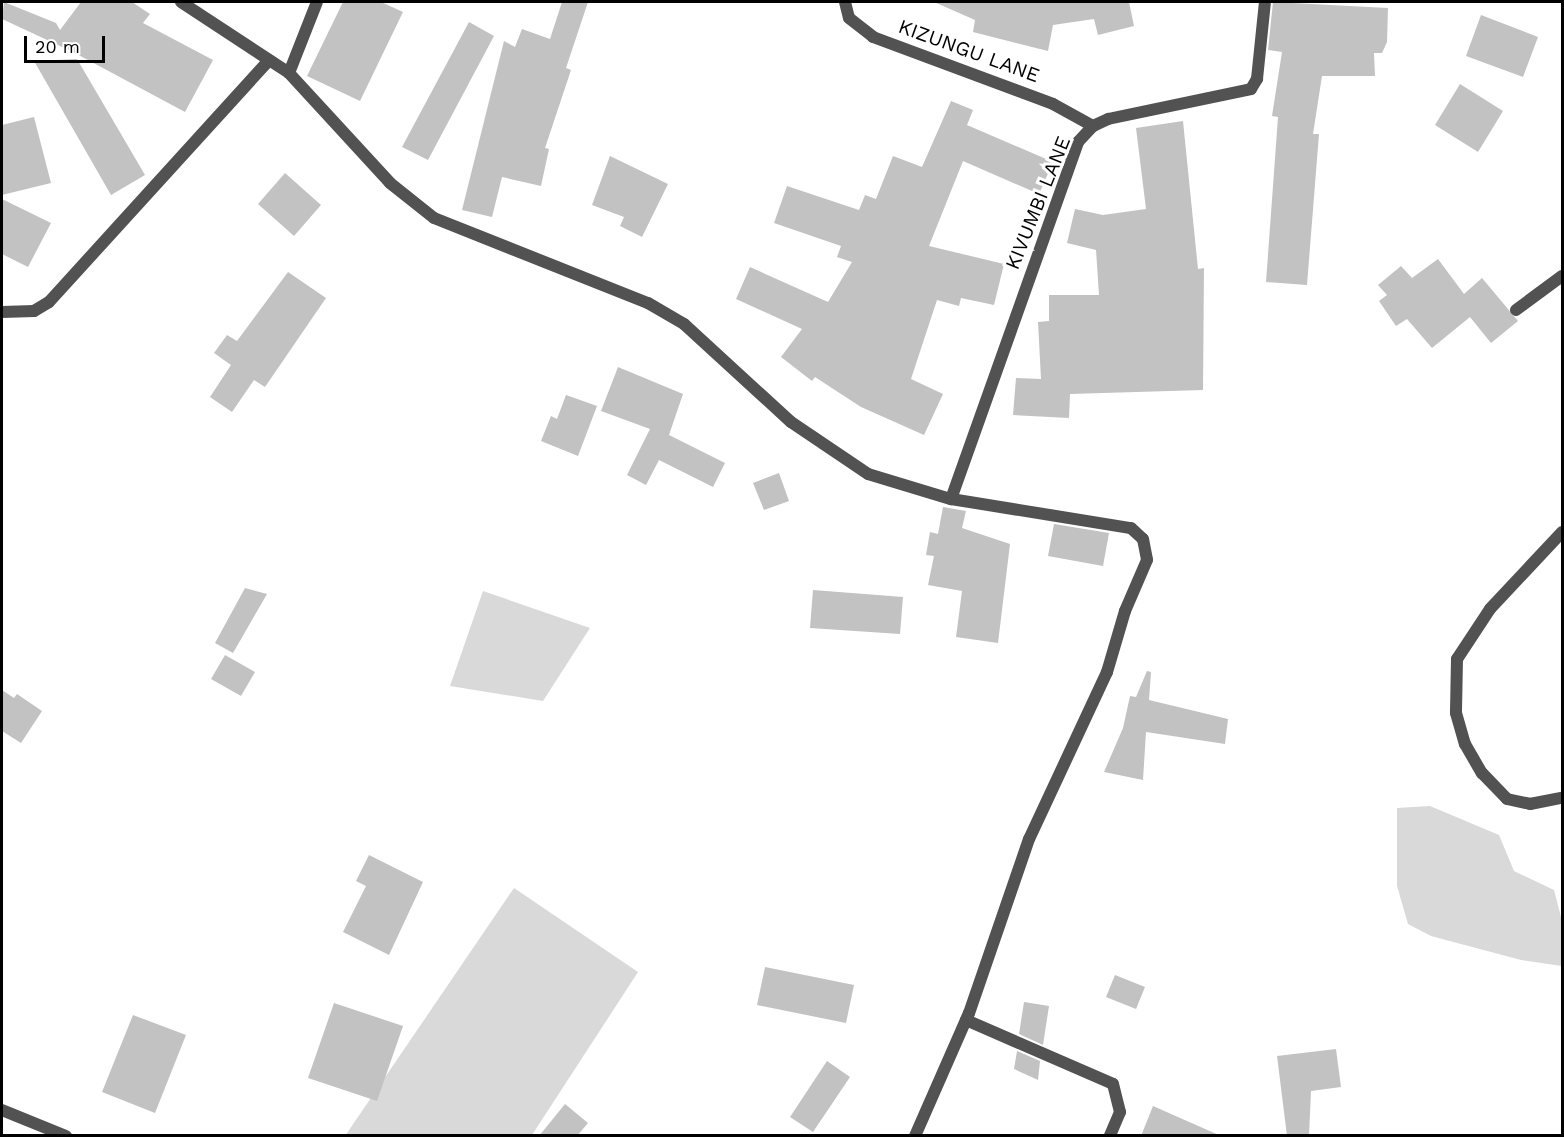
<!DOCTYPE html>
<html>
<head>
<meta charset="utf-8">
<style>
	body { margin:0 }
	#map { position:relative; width:1564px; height:1137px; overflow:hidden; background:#fff; font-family:"Work Sans",sans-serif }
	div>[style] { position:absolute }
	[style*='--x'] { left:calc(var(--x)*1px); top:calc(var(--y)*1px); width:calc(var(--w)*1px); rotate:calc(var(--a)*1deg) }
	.green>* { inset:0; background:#d9d9d9 }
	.building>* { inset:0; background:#c2c2c2 }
	.service>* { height:12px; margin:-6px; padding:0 6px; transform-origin:6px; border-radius:6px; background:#525252 }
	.minor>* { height:12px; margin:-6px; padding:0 6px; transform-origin:6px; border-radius:6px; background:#525252 }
	.tertiary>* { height:12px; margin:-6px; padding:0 6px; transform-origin:6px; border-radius:6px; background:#525252 }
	span { translate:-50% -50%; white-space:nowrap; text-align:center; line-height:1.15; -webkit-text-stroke:6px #fff; paint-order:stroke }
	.street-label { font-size:20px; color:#000 }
	.frame { position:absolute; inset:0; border:3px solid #000; pointer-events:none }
	.scale { position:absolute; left:24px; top:36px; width:81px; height:27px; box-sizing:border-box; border:3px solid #000; border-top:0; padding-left:8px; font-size:18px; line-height:21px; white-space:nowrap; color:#000; -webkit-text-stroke:4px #fff; paint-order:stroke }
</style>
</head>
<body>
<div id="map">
	<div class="green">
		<i style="clip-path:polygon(483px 591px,590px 628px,543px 701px,450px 686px)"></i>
		<i style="clip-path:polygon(1430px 806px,1499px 835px,1514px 871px,1554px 890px,1562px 921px,1562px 966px,1521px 960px,1431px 936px,1408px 924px,1397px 886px,1397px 808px)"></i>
		<i style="clip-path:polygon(514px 888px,638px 972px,532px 1135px,345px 1136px)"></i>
	</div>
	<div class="building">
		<i style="clip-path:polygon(4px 2px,56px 23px,60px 30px,81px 2px,132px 2px,150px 14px,143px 23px,213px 60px,185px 112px,73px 52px,2px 19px)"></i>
		<i style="clip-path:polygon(343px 2px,381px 2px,403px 12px,360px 101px,307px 76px)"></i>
		<i style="clip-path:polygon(562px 2px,588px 2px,566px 68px,571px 70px,545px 148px,549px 149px,541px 186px,502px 177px,492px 217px,462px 210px,504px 41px,515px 47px,522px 29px,550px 39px)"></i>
		<i style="clip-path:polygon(934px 2px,1129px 2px,1134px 26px,1098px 35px,1094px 19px,1053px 25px,1048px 51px,973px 32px,975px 20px)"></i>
		<i style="clip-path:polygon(1273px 2px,1388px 8px,1387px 42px,1382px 53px,1374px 53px,1375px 76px,1322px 76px,1313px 134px,1319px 134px,1307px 285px,1266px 282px,1278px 117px,1272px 116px,1282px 52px,1268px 50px)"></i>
		<i style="clip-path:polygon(1481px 15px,1538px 37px,1523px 77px,1466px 56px)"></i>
		<i style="clip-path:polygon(469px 22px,494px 36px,428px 160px,402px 147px)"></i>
		<i style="clip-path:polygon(77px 59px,145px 175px,111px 195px,34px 61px)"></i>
		<i style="clip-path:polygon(1460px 84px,1503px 111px,1478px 152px,1435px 125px)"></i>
		<i style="clip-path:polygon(951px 101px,973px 110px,967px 125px,1053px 162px,1039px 194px,963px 161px,929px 246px,1004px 264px,994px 305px,961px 298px,959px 306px,937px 300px,911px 379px,943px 394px,924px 435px,861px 407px,815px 377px,812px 381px,781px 357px,802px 329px,736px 299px,750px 267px,828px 302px,852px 262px,837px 257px,841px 246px,774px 223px,787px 186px,859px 210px,865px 195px,876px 199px,893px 156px,922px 167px)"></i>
		<i style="clip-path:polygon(34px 117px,51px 183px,2px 195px,2px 125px)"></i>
		<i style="clip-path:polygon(1183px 121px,1198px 269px,1204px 268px,1203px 390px,1070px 394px,1069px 418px,1013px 415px,1016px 378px,1041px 379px,1038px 322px,1049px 321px,1049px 295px,1099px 295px,1096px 250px,1067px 243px,1075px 209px,1103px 215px,1146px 209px,1136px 128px)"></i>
		<i style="clip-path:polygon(610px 156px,668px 184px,642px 237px,620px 226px,624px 217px,592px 205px)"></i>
		<i style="clip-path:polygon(285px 173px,321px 205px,294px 236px,258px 204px)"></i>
		<i style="clip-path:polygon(2px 199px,51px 223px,28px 267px,2px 254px)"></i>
		<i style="clip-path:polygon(1438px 259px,1464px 294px,1482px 278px,1518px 321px,1491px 343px,1470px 317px,1432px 348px,1407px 319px,1396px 326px,1379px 301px,1387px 295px,1378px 285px,1401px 266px,1412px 278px)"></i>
		<i style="clip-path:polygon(288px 272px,326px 298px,265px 387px,254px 380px,232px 412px,210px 397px,231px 365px,214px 353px,227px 335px,237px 341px)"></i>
		<i style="clip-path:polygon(618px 367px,683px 394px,669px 435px,725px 463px,713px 487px,659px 460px,646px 485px,627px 475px,650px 429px,601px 411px)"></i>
		<i style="clip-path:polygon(566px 395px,597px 406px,578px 456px,541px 441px,551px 416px,557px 419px)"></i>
		<i style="clip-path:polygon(779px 473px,789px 501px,764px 510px,753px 483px)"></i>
		<i style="clip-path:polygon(943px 507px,966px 511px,962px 528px,1010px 544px,998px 643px,956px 637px,962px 591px,928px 585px,934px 556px,926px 555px,930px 532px,938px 534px)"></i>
		<i style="clip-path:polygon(1054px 524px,1109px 533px,1103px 566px,1048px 556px)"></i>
		<i style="clip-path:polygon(245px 588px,267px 594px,233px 653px,215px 643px)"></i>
		<i style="clip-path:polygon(813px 590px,903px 597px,900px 634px,810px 628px)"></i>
		<i style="clip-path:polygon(225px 655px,255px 672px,241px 696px,211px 679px)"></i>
		<i style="clip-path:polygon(1147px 671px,1151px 672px,1149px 700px,1228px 719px,1225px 744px,1146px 732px,1143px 780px,1104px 772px,1123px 728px,1130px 696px,1136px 697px)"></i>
		<i style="clip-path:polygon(2px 690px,14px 698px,17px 694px,42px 711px,21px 743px,2px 731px)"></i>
		<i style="clip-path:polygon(369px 855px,423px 882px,389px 955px,343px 932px,366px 886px,356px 881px)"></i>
		<i style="clip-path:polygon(765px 967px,854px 985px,846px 1023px,757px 1005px)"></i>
		<i style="clip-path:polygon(1115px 975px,1145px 987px,1136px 1009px,1106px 997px)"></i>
		<i style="clip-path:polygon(1024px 1002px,1049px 1006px,1043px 1045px,1019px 1034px)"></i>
		<i style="clip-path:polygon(334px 1003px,403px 1026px,377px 1101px,308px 1078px)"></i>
		<i style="clip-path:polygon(133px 1015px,186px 1035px,155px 1113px,102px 1092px)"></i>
		<i style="clip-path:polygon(1336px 1049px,1341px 1087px,1311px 1091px,1309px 1136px,1287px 1136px,1277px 1056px)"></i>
		<i style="clip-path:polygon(1017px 1051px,1040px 1061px,1038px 1080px,1014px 1069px)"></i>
		<i style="clip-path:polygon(827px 1061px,850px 1077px,813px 1132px,790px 1117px)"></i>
		<i style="clip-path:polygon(565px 1104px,588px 1123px,577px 1136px,539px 1136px)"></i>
		<i style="clip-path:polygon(1153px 1106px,1221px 1136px,1141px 1136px)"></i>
	</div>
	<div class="service">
		<i style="--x:1516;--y:310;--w:57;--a:-36.5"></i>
		<i style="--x:1562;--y:532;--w:105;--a:133.1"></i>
		<i style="--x:1490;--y:609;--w:60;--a:123.4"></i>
		<i style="--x:1457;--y:659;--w:54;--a:91.1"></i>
		<i style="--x:1456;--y:713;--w:32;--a:74"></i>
		<i style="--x:1465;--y:744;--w:34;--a:60"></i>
		<i style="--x:1482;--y:773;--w:36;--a:46"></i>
		<i style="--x:1507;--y:799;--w:24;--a:12"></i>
		<i style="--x:1530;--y:804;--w:33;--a:-11"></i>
		<i style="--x:966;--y:1020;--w:160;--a:23.5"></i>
		<i style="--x:1113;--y:1084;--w:29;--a:76"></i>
		<i style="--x:1120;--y:1112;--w:26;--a:113"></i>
	</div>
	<div class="minor">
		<i style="--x:181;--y:2;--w:129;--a:33.3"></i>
		<i style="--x:289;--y:73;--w:149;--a:47.4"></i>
		<i style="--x:390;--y:183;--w:56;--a:38.5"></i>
		<i style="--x:434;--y:218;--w:230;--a:21.7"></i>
		<i style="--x:648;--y:303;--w:42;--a:30.3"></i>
		<i style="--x:684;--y:324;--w:145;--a:42.5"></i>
		<i style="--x:791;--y:422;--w:93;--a:34"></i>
		<i style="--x:868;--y:474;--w:87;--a:16.8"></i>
		<i style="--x:951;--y:499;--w:182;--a:9.2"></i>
		<i style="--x:1131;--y:528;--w:16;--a:43"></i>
		<i style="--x:1143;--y:539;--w:21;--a:79"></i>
		<i style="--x:1147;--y:560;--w:56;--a:113.3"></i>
		<i style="--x:1125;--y:611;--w:64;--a:106.4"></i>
		<i style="--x:1107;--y:672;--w:184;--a:115"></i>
		<i style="--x:1029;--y:839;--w:184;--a:109"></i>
		<i style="--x:969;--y:1013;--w:134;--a:113.7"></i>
		<i style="--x:845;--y:2;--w:16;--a:76"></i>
		<i style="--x:849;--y:18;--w:31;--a:38"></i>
		<i style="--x:873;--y:37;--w:192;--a:20.4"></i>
		<i style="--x:1053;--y:104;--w:46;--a:28.8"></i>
		<i style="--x:289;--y:73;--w:76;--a:-68.5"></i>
		<i style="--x:2;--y:312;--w:32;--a:-2"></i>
		<i style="--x:34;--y:311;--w:17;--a:-31"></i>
		<i style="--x:49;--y:302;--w:327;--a:-47.7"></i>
		<i style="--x:951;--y:499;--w:379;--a:-70.4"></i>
		<i style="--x:1078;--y:142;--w:22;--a:-47"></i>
		<i style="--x:1093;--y:126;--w:17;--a:-25"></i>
		<i style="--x:1108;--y:119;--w:146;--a:-11.8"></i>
		<i style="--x:1251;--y:89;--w:12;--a:-59"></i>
		<i style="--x:1257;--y:79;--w:77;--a:-84.1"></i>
	</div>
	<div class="tertiary">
		<i style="--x:2;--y:1110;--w:69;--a:22.1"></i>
	</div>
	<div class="street-label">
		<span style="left:969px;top:51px;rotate:20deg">KIZUNGU LANE</span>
		<span style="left:1038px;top:203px;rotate:-68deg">KIVUMBI LANE</span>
	</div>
	<div class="frame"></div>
	<div class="scale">20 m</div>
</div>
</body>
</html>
